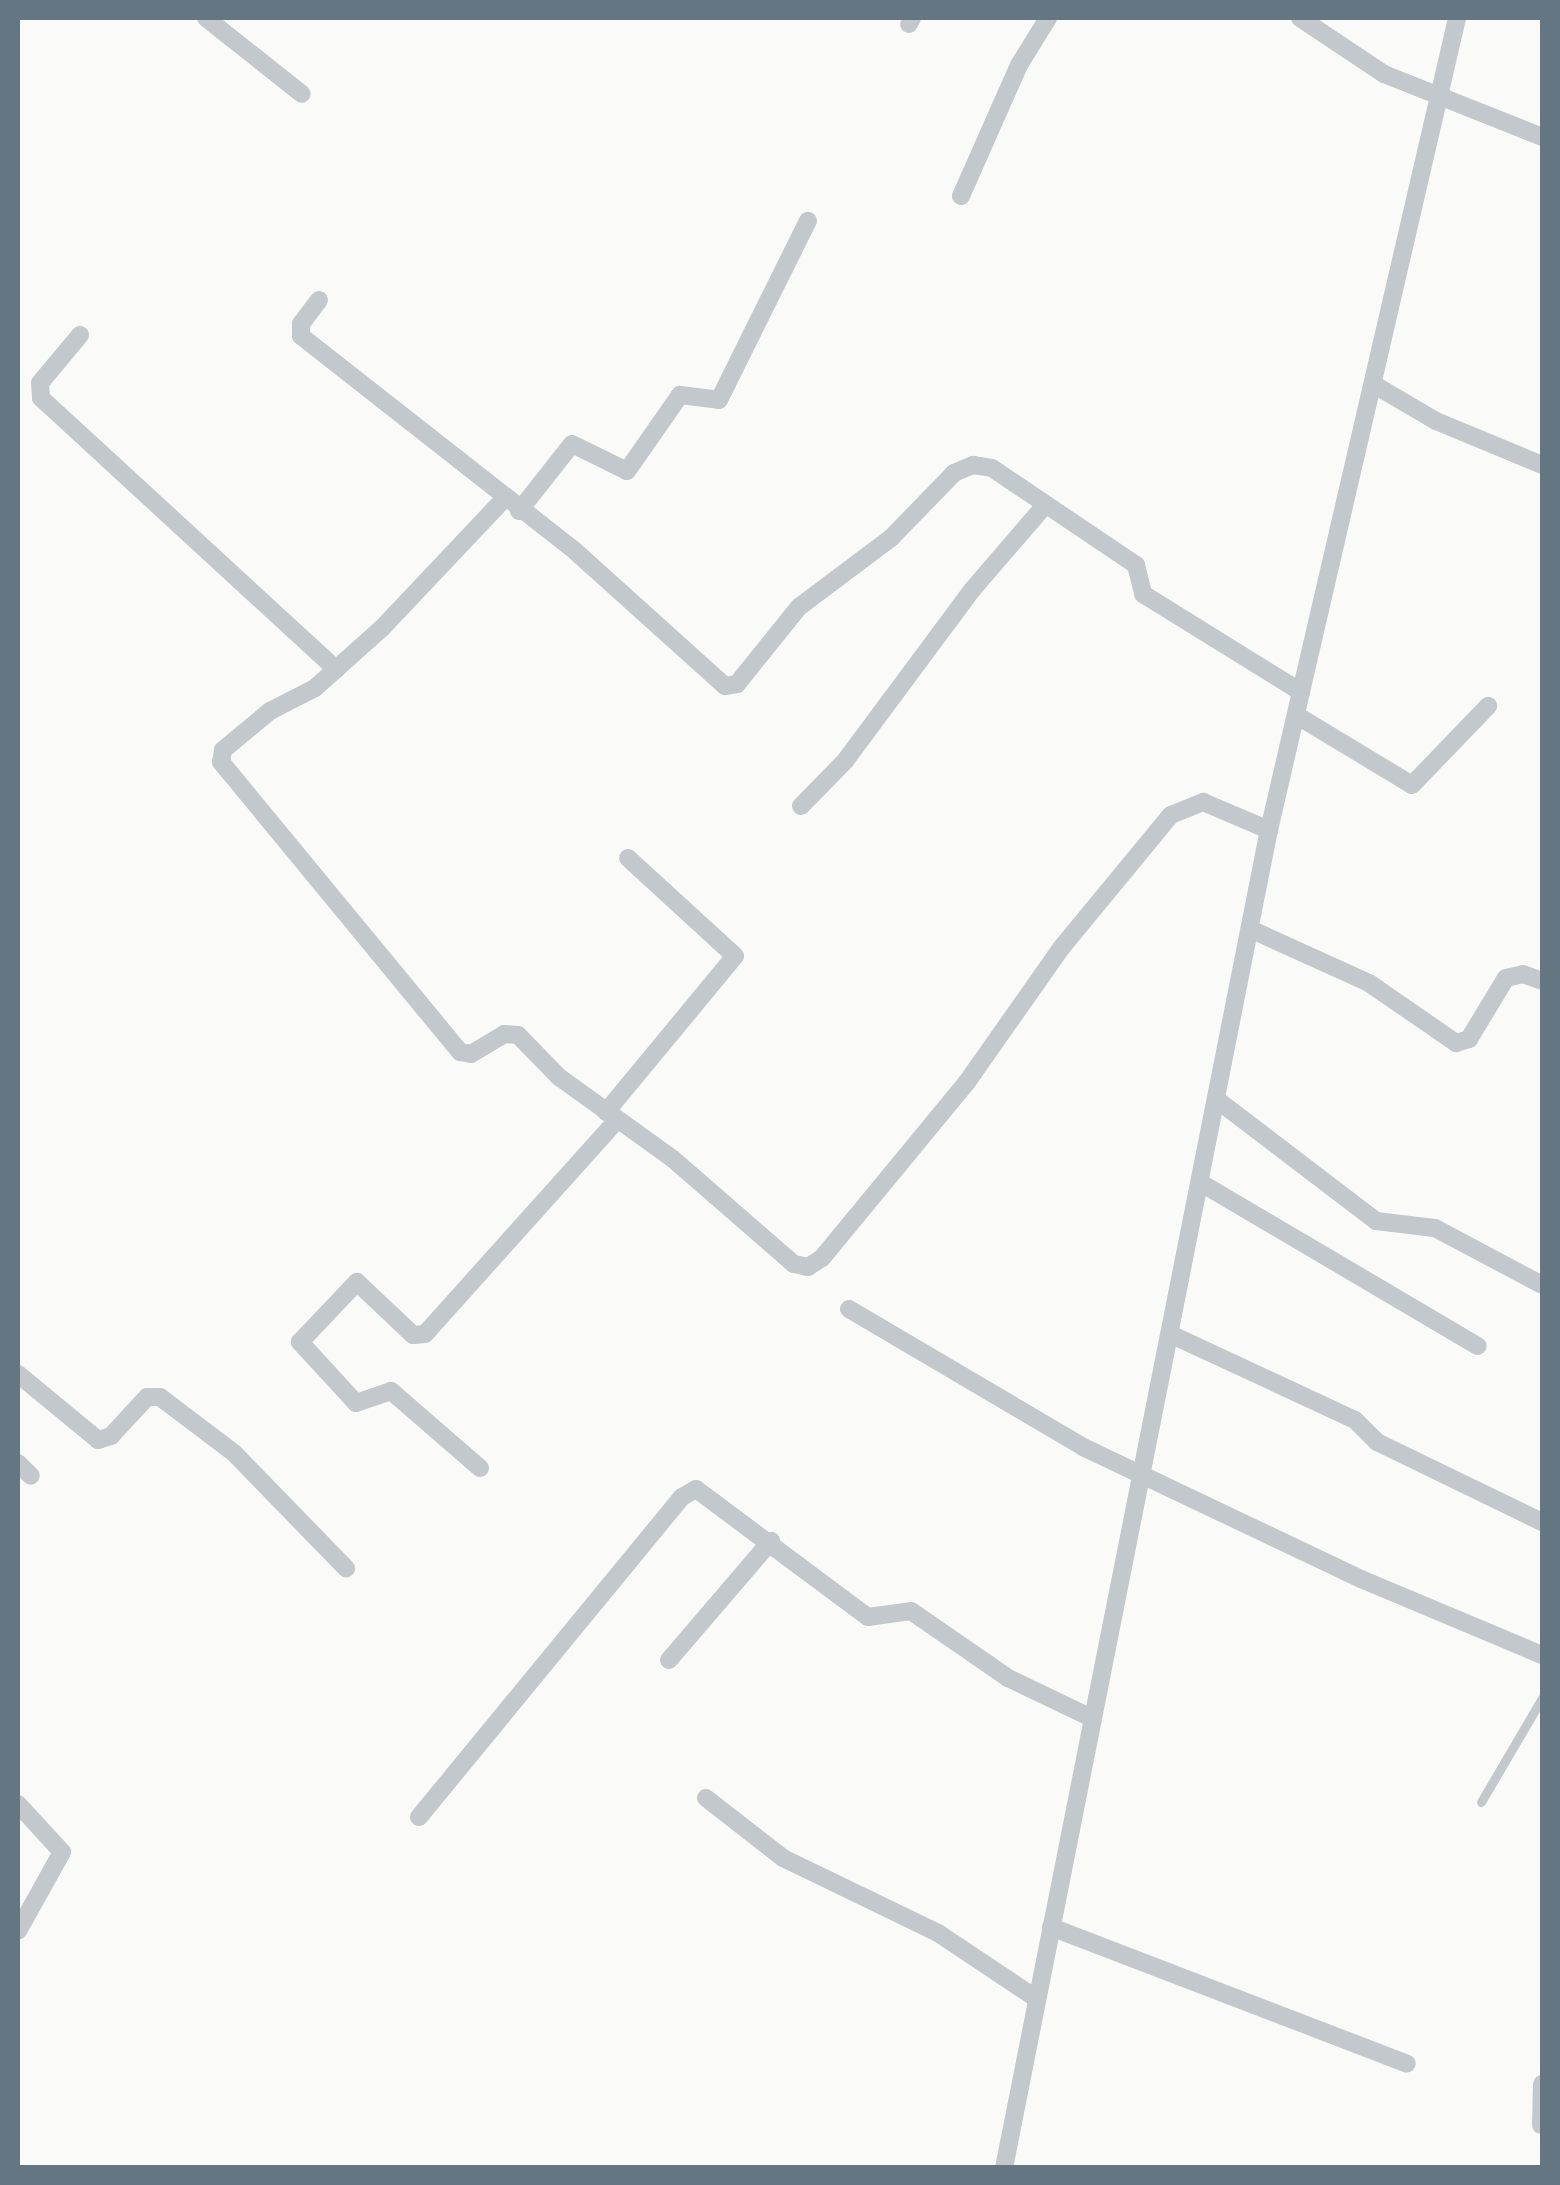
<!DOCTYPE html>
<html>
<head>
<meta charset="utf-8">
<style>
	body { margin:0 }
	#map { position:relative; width:1560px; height:2185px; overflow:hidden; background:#fafaf8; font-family:Ubuntu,sans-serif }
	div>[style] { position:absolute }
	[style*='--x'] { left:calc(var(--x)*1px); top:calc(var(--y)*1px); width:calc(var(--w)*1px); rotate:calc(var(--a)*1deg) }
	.lane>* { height:9px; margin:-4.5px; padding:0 4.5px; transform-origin:4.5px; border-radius:4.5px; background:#c3c8cc }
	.street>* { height:18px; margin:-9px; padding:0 9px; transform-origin:9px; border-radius:9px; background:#c3c8cc }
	span { translate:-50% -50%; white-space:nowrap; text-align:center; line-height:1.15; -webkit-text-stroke:10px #fff; paint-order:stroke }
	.frame { position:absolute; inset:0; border:20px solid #657683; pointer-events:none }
</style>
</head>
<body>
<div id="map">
	<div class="lane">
		<i style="--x:1481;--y:1802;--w:121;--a:-59.6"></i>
	</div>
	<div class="street">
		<i style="--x:206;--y:18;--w:122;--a:38.4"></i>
		<i style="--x:1300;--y:18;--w:101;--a:33.7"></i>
		<i style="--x:1384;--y:74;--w:170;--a:21.7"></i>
		<i style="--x:909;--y:24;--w:7;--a:-63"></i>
		<i style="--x:961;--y:196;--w:143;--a:-66.1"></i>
		<i style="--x:1019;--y:65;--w:55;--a:-58.3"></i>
		<i style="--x:319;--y:300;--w:30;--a:127"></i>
		<i style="--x:301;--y:324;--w:12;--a:90"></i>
		<i style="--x:301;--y:336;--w:348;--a:38.1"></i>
		<i style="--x:575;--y:551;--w:202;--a:42"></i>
		<i style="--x:725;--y:686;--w:12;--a:-9"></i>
		<i style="--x:737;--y:684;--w:99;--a:-51.2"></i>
		<i style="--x:799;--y:607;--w:115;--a:-36.9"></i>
		<i style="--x:891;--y:538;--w:91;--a:-45.9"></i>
		<i style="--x:954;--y:473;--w:21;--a:-23"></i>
		<i style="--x:973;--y:465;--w:19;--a:9"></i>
		<i style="--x:992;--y:468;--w:174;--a:34"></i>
		<i style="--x:1136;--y:565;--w:30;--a:76"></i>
		<i style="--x:1143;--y:594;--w:186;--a:31.8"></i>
		<i style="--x:80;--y:335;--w:62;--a:129.8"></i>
		<i style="--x:40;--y:383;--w:15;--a:86"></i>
		<i style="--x:41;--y:398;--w:401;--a:42.6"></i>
		<i style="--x:1373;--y:384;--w:73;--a:30.4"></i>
		<i style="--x:1436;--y:421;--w:115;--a:22.5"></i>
		<i style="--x:504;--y:499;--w:178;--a:133.4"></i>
		<i style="--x:382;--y:628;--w:90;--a:138.2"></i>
		<i style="--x:315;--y:688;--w:51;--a:152.9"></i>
		<i style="--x:270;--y:711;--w:61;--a:140.3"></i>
		<i style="--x:223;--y:750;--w:12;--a:99"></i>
		<i style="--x:221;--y:762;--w:376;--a:50.5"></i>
		<i style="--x:460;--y:1052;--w:11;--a:10"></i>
		<i style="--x:471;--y:1054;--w:39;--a:-31"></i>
		<i style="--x:504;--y:1034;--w:14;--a:4"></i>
		<i style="--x:518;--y:1035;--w:59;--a:45.7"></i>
		<i style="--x:559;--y:1077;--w:140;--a:35.7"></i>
		<i style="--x:673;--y:1159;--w:160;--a:41"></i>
		<i style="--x:794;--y:1264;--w:14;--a:12"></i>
		<i style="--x:808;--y:1267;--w:17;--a:-33"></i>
		<i style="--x:822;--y:1258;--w:228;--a:-50.5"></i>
		<i style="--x:967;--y:1082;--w:165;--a:-54.9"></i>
		<i style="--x:1062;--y:947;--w:171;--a:-50.5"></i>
		<i style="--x:1171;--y:815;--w:35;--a:-22"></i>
		<i style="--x:1203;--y:802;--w:72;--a:23"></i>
		<i style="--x:519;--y:511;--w:85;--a:-51.7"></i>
		<i style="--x:572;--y:444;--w:61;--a:26.1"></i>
		<i style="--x:627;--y:471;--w:93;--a:-55.1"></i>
		<i style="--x:680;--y:395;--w:39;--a:7"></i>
		<i style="--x:719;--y:400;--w:200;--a:-63.6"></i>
		<i style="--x:1296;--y:715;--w:135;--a:31.1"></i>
		<i style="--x:1412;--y:785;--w:110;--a:-46.1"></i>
		<i style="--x:801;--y:806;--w:63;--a:-45.6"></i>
		<i style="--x:845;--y:761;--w:213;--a:-53.4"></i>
		<i style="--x:972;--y:590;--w:112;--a:-49.3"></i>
		<i style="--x:1250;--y:929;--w:131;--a:24.4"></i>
		<i style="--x:1369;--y:983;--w:106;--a:34.6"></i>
		<i style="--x:1456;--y:1043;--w:14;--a:-17"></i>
		<i style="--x:1469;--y:1039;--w:71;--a:-58.8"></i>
		<i style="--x:1506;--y:978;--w:17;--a:-13"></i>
		<i style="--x:1523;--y:974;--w:20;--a:20"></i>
		<i style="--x:1216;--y:1099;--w:201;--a:37.3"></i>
		<i style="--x:1376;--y:1221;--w:59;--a:6.8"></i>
		<i style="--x:1435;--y:1228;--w:121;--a:28"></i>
		<i style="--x:606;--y:1112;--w:202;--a:-50.4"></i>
		<i style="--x:735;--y:956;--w:145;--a:-137.5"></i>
		<i style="--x:1201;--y:1183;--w:321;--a:30.5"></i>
		<i style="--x:849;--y:1309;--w:272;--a:30.5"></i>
		<i style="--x:1083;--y:1447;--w:308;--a:25.4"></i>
		<i style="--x:1361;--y:1579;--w:196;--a:22.8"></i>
		<i style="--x:1172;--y:1335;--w:202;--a:24.9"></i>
		<i style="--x:1355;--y:1420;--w:31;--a:45"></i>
		<i style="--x:1377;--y:1442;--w:183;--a:25.9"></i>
		<i style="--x:18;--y:1374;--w:104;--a:39.5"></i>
		<i style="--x:98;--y:1440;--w:14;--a:-17"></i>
		<i style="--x:111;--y:1436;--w:53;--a:-47.3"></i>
		<i style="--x:147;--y:1397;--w:13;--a:0"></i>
		<i style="--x:160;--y:1397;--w:93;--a:37.1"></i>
		<i style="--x:234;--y:1453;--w:161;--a:45.8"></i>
		<i style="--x:18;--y:1463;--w:18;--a:45"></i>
		<i style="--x:480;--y:1468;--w:118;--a:-139.1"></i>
		<i style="--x:391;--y:1391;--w:37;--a:161"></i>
		<i style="--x:356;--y:1403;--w:83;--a:-132.6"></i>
		<i style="--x:300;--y:1342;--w:83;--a:-46.5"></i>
		<i style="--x:357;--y:1282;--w:77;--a:43.4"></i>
		<i style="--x:413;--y:1335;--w:12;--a:-5"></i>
		<i style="--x:425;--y:1334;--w:288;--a:-48.1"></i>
		<i style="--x:669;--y:1660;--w:157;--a:-49.4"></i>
		<i style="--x:706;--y:1798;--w:98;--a:37.9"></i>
		<i style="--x:783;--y:1858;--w:172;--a:25.8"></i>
		<i style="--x:938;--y:1933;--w:119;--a:33.7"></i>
		<i style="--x:18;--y:1804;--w:65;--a:47.5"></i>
		<i style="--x:62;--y:1852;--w:90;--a:119.1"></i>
		<i style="--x:419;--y:1817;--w:414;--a:-50.6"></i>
		<i style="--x:682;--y:1497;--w:16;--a:-30"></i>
		<i style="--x:696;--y:1489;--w:214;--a:36.7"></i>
		<i style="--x:868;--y:1617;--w:43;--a:-7.9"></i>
		<i style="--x:911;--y:1611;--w:118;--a:34.6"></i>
		<i style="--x:1008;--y:1678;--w:93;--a:25.5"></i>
		<i style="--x:1051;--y:1927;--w:381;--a:21"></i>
		<i style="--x:1541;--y:2125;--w:41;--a:-88.6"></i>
		<i style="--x:1004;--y:2168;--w:1364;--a:-78.8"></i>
		<i style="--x:1269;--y:830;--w:833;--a:-76.96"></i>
	</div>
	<div class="frame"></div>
</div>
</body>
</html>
